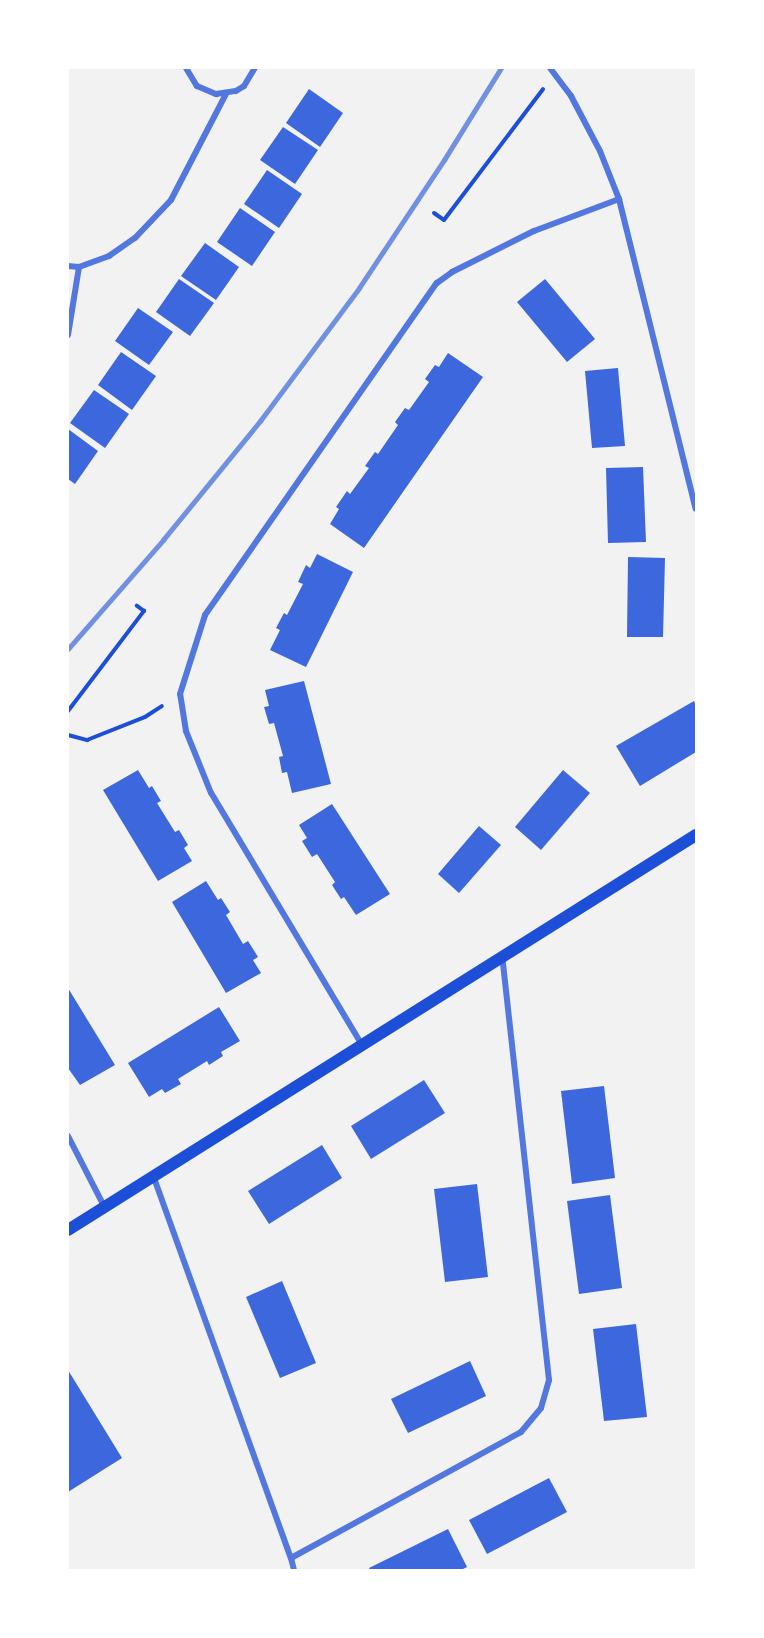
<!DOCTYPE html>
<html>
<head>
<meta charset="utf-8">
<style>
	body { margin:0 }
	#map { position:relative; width:764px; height:1638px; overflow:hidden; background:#f2f2f2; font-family:"Zilla Slab",serif }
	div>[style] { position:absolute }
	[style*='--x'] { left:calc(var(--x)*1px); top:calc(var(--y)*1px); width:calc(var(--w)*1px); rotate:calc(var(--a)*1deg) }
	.building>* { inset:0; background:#3d67dc }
	.path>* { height:4px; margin:-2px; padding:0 2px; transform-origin:2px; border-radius:2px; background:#1d4ed8 }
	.minor>* { height:6px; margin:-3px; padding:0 3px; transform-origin:3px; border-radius:3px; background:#5277de }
	.secondary>* { height:12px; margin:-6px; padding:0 6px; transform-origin:6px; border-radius:6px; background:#1d4ed8 }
	.rail>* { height:4.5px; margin:-2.25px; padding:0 2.25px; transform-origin:2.25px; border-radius:2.25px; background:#7290e2 }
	span { translate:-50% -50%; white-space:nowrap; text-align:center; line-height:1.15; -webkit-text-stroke:5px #fff; paint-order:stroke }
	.frame { position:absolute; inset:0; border:69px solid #fff; pointer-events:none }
</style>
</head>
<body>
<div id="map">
	<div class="building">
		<i style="clip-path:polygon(309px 89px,343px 113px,320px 147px,286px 123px)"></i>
		<i style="clip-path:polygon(283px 127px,318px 150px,295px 184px,260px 160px)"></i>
		<i style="clip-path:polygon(267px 170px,302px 194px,279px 228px,244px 204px)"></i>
		<i style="clip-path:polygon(240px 208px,275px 232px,252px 266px,217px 242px)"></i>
		<i style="clip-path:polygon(205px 243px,239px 267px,216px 300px,181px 276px)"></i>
		<i style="clip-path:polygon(179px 279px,214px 303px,190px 336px,156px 312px)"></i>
		<i style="clip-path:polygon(545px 279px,595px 339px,567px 362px,517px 302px)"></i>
		<i style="clip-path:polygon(138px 308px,173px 332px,149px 365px,115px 341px)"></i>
		<i style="clip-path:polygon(121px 352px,156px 376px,132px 410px,98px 385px)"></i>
		<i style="clip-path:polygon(448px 353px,483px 377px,364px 548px,330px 524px,339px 509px,336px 507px,347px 491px,350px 494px,369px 468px,365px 466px,375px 452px,378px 454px,398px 425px,395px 422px,405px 408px,409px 410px,429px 382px,425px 379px,435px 365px,439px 367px)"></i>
		<i style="clip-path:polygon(618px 368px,625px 446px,592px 448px,585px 371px)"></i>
		<i style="clip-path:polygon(94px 390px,129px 414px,105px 448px,70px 423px)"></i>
		<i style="clip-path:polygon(68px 429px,98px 451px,75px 484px,68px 479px)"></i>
		<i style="clip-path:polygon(643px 467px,646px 542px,608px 543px,606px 468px)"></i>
		<i style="clip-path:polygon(317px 554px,353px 572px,306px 667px,270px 650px,280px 630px,276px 628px,284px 613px,287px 615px,303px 584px,298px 582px,306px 565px,310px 568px)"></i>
		<i style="clip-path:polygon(628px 557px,665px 558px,663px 637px,627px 637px)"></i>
		<i style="clip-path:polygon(304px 681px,331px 784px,292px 793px,287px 772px,282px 773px,279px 757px,283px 756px,274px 723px,269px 724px,264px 707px,269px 706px,265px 690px)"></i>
		<i style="clip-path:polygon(694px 701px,696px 706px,696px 752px,640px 786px,616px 746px)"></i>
		<i style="clip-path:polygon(138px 770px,149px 788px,152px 786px,161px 801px,157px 803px,175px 832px,179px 830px,188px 845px,184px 848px,192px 861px,158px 881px,103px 790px)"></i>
		<i style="clip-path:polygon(563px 770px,590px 793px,541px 850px,515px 827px)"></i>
		<i style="clip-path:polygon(332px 804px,390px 894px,356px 915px,344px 897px,341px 899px,332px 885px,335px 882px,317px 854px,312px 857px,302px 841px,307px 838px,299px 825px)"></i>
		<i style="clip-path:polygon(479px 826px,501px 845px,459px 893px,438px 874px)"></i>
		<i style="clip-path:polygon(206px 881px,218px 900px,221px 898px,230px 912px,226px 915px,243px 944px,248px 941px,258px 957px,253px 960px,261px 973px,226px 993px,172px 902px)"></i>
		<i style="clip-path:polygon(68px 988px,115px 1065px,80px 1085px,68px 1068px)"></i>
		<i style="clip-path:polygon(219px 1007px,240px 1041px,221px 1052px,223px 1056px,209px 1065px,207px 1061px,178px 1079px,181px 1084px,165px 1093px,162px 1089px,149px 1097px,128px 1063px)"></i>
		<i style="clip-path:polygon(424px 1080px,445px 1113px,371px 1159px,351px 1126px)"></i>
		<i style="clip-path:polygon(604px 1086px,615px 1178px,572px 1184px,561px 1091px)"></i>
		<i style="clip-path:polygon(322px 1145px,342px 1178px,269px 1224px,248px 1191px)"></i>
		<i style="clip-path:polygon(477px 1184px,488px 1277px,445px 1282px,434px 1189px)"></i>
		<i style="clip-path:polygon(610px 1195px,622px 1288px,579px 1294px,567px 1201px)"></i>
		<i style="clip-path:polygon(282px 1281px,316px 1363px,280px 1378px,246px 1297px)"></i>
		<i style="clip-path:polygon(636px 1324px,647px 1417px,604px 1421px,593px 1329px)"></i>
		<i style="clip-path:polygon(470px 1361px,486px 1396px,408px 1433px,391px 1399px)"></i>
		<i style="clip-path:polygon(68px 1370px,122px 1458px,68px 1492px)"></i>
		<i style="clip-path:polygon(549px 1478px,567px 1512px,487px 1554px,469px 1520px)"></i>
		<i style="clip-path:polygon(448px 1529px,467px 1567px,461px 1570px,370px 1570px,369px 1568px)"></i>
	</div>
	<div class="path">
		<i style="--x:434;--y:213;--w:12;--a:35"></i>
		<i style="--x:444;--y:220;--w:164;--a:-52.9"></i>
		<i style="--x:68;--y:711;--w:126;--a:-52.8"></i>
		<i style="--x:144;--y:611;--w:9;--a:-144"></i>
		<i style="--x:68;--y:735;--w:20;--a:15"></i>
		<i style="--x:87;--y:740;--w:62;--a:-21.6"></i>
		<i style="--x:145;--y:717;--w:20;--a:-33"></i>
	</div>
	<div class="minor">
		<i style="--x:186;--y:68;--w:21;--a:59"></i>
		<i style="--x:197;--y:86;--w:21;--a:23"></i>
		<i style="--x:216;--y:94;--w:20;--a:-9"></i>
		<i style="--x:236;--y:91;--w:9;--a:-32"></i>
		<i style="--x:244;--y:86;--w:21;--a:-59"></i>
		<i style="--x:550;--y:68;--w:35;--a:53"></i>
		<i style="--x:571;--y:96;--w:62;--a:62.2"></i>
		<i style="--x:600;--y:151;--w:52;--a:68.4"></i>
		<i style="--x:619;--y:199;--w:319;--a:76.1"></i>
		<i style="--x:68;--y:266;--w:11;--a:5"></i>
		<i style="--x:79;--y:267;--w:32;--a:-20"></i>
		<i style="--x:109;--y:256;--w:32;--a:-35"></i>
		<i style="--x:135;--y:238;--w:52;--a:-46.5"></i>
		<i style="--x:171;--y:200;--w:119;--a:-62.6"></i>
		<i style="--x:68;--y:335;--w:69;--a:-80.8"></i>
		<i style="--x:362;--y:1045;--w:294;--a:-120.9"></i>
		<i style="--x:211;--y:793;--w:67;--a:-112"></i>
		<i style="--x:186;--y:731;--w:37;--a:-99"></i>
		<i style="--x:180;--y:694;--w:83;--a:-72.4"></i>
		<i style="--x:205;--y:615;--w:405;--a:-55.1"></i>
		<i style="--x:437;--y:283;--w:19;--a:-36"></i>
		<i style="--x:452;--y:272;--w:92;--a:-26.6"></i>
		<i style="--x:534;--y:231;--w:91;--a:-20.6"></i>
		<i style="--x:68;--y:1136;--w:81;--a:62.8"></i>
		<i style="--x:154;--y:1178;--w:404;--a:70.2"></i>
		<i style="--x:291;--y:1558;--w:12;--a:76"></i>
		<i style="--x:291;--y:1558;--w:262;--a:-28.7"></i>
		<i style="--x:521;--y:1432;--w:31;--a:-50"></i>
		<i style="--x:541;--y:1408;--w:29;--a:-74"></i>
		<i style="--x:549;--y:1380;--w:428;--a:-96.3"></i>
	</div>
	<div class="secondary">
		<i style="--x:68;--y:1230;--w:742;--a:-32.17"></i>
	</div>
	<div class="rail">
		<i style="--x:68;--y:649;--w:145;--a:-48.9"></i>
		<i style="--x:163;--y:540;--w:154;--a:-50.8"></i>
		<i style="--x:260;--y:421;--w:166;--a:-53.3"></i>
		<i style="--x:359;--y:288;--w:154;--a:-56.4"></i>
		<i style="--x:444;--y:160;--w:108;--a:-58.2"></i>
	</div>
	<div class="frame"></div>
</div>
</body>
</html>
